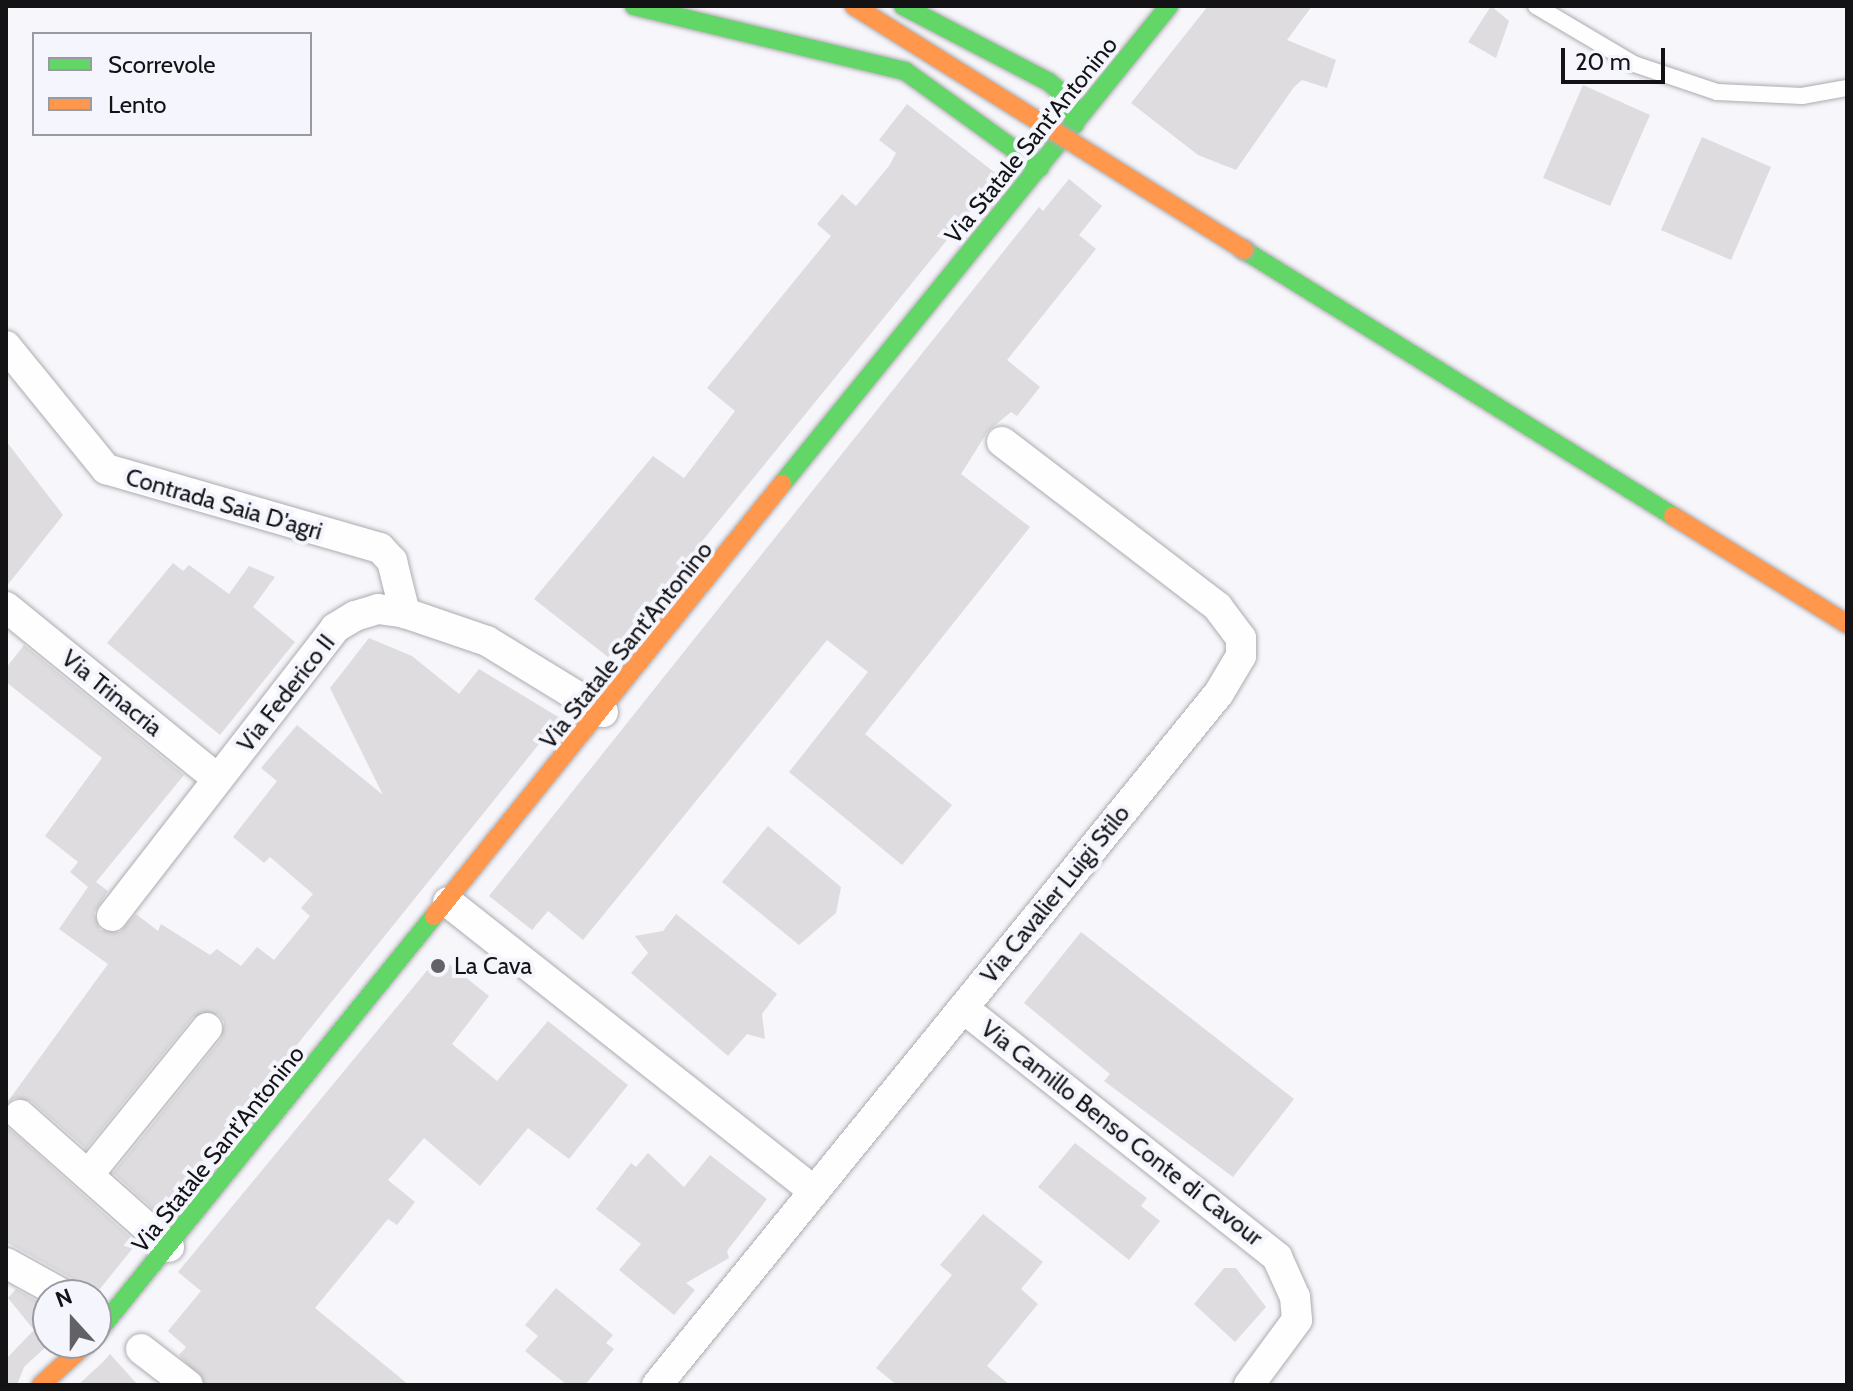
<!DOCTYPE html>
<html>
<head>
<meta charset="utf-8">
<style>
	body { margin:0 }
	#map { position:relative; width:1853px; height:1391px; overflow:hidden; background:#f6f6fb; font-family:Cabin,sans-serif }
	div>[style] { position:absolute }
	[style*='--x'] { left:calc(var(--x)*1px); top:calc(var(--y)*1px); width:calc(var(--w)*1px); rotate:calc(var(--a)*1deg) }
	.building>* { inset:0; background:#dedcde }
	.roads { filter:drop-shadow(0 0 2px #acacb0) drop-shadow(0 0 2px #acacb0) }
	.lane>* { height:16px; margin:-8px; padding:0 8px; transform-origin:8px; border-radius:8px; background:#fefefe }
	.street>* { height:30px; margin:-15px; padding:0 15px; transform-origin:15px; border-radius:15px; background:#fefefe }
	.fast>* { height:18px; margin:-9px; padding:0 9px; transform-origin:9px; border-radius:9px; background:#63d668 }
	.slow>* { height:18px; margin:-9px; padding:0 9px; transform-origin:9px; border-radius:9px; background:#ff974d }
	.bridges { filter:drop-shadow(0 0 2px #acacb0) drop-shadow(0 0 2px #acacb0) }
	.slow-bridge>* { height:18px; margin:-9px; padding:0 9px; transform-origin:9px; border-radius:9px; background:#ff974d }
	.dots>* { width:22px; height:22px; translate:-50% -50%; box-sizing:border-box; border:4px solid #f4f5fd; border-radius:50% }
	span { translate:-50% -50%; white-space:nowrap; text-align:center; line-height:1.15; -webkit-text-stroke:8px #f4f5fd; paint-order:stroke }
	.street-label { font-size:24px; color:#131316 }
	.poi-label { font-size:24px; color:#131316 }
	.left { translate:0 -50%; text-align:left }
	.frame { position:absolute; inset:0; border:8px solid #131316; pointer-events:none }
	.legend { position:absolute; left:32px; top:32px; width:280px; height:104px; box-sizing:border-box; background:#f4f5fd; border:2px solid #9a9ba1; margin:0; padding:10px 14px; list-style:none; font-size:24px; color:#131316 }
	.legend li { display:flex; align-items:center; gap:16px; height:40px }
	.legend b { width:40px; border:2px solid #9a9ba1 }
	.north { position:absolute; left:32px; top:1279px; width:80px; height:80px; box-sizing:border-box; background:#f4f5fd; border:2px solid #9a9ba1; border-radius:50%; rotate:339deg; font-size:22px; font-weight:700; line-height:32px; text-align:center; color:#131316 }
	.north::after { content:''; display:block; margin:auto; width:28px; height:36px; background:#626266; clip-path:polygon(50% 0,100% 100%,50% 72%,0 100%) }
	.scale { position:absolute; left:1561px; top:48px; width:104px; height:36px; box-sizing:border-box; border:4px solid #131316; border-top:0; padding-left:10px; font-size:24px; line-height:28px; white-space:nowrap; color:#131316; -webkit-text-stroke:6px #f4f5fd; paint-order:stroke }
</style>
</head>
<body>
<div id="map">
	<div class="building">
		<i style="clip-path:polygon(1208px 6px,1312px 6px,1287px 40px,1336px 60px,1327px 88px,1302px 80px,1294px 87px,1236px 170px,1198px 155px,1131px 103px)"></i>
		<i style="clip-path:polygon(1491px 6px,1509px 21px,1496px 58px,1468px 42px)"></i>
		<i style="clip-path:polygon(1583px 85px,1650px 115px,1610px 206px,1543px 178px)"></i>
		<i style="clip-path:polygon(907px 104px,999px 176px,608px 657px,534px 599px,653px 456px,684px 478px,735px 411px,707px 388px,831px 236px,817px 224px,842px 194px,856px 206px,889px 166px,896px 153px,879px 140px)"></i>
		<i style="clip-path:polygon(1702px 137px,1771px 167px,1731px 260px,1661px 230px)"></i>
		<i style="clip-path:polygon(1069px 179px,1102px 206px,1079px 235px,1096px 249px,1007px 360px,1040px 387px,1017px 416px,1011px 412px,988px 431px,961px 474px,1030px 527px,865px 734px,952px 805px,902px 865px,789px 772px,868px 672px,827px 640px,583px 940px,548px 911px,532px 930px,489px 896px,1039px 207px,1043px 211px)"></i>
		<i style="clip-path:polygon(6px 441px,63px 515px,6px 587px)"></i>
		<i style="clip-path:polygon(173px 563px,183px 571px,189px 565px,229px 594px,249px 566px,275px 577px,253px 607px,295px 642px,220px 735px,107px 643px)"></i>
		<i style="clip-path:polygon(369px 638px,412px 656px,459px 694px,479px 669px,560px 718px,160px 1215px,113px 1173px,221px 1039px,224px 1022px,218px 1014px,193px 1017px,86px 1149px,31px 1101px,15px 1098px,6px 1104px,108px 964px,59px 929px,88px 887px,70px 872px,78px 862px,45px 836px,102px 758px,6px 682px,6px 668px,24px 645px,184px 775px,96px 882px,108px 891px,94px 913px,100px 930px,120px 932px,136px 914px,158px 931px,161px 924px,210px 955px,217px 949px,241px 966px,257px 947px,274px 960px,310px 916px,301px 908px,313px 894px,270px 857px,264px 863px,233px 837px,277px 781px,261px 768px,297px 725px,383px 795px,330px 688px)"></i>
		<i style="clip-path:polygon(768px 826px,841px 887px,836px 913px,799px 945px,722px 882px)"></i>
		<i style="clip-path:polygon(676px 914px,777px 994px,762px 1014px,765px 1039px,747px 1034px,728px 1056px,631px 973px,648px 953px,635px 936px,663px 931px)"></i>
		<i style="clip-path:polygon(1081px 932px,1294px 1099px,1233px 1177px,1104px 1081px,1110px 1074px,1024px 1003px)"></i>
		<i style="clip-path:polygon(439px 956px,489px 996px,452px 1044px,497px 1081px,548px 1021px,628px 1085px,569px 1159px,528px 1128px,480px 1186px,424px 1138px,388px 1180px,415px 1202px,397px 1225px,388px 1219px,315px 1308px,409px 1385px,206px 1385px,179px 1355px,186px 1347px,168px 1331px,201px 1291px,178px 1272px)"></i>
		<i style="clip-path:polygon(6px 1126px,137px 1243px,95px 1295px,82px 1295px,73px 1279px,6px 1242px)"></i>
		<i style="clip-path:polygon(1075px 1143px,1147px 1198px,1141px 1206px,1160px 1221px,1129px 1260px,1038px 1187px)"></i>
		<i style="clip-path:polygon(648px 1153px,684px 1187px,710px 1155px,767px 1199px,727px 1251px,729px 1258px,686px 1283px,695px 1290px,674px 1315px,619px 1270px,641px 1244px,596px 1209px,631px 1163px,636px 1167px)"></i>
		<i style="clip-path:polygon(983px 1214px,1043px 1262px,1021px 1289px,1038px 1304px,987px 1366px,1010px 1385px,897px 1385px,876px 1368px,952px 1275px,940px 1265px)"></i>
		<i style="clip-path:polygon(1224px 1268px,1236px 1268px,1266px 1307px,1235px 1342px,1194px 1304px)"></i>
		<i style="clip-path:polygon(556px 1288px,613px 1335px,606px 1343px,614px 1349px,585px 1385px,567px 1385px,525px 1351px,538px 1336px,525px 1325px)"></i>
		<i style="clip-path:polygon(16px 1289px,48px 1307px,50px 1343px,24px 1367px,17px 1385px,6px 1385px,6px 1359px,34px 1330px,8px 1298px)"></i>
		<i style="clip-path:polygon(110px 1354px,138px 1385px,78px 1385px,104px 1361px)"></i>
	</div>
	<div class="roads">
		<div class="lane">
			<i style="--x:1536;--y:6;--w:114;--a:30.6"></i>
			<i style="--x:1634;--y:64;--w:88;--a:18.6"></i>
			<i style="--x:1717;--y:92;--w:85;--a:2.7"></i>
			<i style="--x:1802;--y:96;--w:46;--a:-10.1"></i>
		</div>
		<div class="street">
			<i style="--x:6;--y:346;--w:159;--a:50.9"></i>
			<i style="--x:106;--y:469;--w:285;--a:16.1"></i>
			<i style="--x:380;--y:548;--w:18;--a:47"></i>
			<i style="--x:392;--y:561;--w:54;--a:76"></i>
			<i style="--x:6;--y:607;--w:273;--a:39.1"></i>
			<i style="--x:448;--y:902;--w:466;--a:38.3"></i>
			<i style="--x:112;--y:916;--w:364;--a:-52.2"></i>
			<i style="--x:335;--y:628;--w:23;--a:-31"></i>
			<i style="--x:355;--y:616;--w:24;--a:-17"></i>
			<i style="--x:378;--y:609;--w:27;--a:8"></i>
			<i style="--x:405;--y:613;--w:87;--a:18.9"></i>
			<i style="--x:487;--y:641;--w:136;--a:31.5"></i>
			<i style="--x:963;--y:1008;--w:401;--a:38.4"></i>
			<i style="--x:1277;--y:1257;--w:44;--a:65.8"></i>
			<i style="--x:1295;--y:1297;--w:23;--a:85"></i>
			<i style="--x:1297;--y:1320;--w:81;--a:126.4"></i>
			<i style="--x:20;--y:1115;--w:199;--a:41.5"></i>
			<i style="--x:88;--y:1175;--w:189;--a:-51"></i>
			<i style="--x:6;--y:1263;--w:66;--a:28.9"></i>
			<i style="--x:141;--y:1349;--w:59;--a:37.5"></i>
			<i style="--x:657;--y:1385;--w:891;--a:-50.92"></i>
			<i style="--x:1219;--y:693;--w:43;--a:-59.3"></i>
			<i style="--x:1241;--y:656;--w:18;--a:-90"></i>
			<i style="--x:1241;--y:638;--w:39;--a:-127"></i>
			<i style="--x:1218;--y:607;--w:272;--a:-142.6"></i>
		</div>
		<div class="fast">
			<i style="--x:634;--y:6;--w:279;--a:13.5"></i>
			<i style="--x:905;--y:71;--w:166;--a:35.7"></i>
			<i style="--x:903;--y:6;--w:165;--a:27.5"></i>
			<i style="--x:1049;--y:82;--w:28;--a:41"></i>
			<i style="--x:1070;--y:100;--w:25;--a:79"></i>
			<i style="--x:1244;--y:250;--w:505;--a:31.8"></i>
			<i style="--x:782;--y:484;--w:615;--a:-51.01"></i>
			<i style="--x:96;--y:1334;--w:538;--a:-51.04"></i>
		</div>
		<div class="slow">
			<i style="--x:1673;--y:516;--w:205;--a:31.8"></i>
			<i style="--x:434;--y:916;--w:555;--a:-51.15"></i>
			<i style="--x:41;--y:1385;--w:62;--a:-42.4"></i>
		</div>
	</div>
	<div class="bridges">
		<div class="slow-bridge">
			<i style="--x:854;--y:6;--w:460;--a:32"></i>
		</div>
	</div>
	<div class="dots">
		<i style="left:438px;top:966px;background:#626266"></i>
	</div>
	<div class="street-label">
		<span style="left:1031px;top:140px;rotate:-51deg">Via Statale Sant'Antonino</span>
		<span style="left:224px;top:504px;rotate:16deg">Contrada Saia D'agri</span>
		<span style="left:626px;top:645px;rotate:-51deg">Via Statale Sant'Antonino</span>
		<span style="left:112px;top:693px;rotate:39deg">Via Trinacria</span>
		<span style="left:286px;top:693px;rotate:-52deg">Via Federico II</span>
		<span style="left:1055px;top:894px;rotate:-51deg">Via Cavalier Luigi Stilo</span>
		<span style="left:1122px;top:1133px;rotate:38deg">Via Camillo Benso Conte di Cavour</span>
		<span style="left:218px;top:1149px;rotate:-51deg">Via Statale Sant'Antonino</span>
	</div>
	<div class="poi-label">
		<span class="left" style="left:454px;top:966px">La Cava</span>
	</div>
	<div class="frame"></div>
	<ul class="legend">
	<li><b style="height:10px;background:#63d668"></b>Scorrevole</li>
	<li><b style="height:10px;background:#ff974d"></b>Lento</li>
	</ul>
	<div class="north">N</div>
	<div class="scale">20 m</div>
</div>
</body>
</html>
